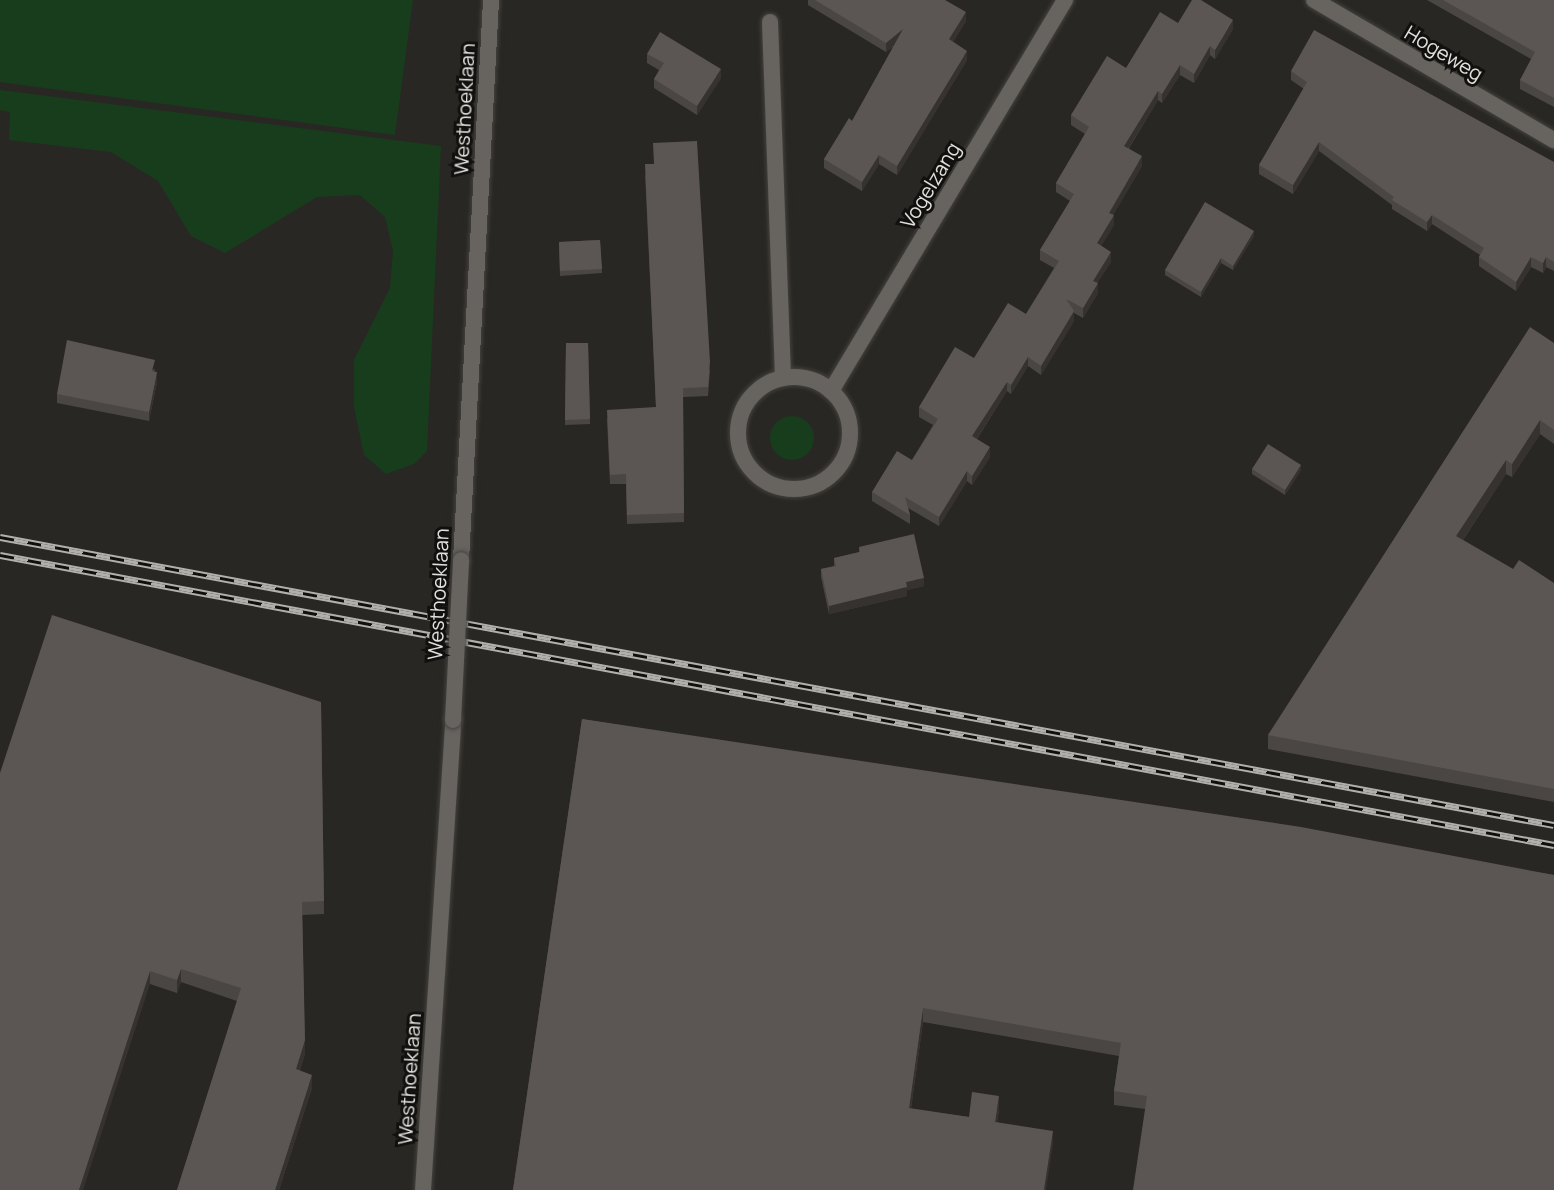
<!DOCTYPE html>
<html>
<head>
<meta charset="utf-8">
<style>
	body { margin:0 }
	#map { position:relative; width:1554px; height:1190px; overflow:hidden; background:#292723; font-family:Manrope,sans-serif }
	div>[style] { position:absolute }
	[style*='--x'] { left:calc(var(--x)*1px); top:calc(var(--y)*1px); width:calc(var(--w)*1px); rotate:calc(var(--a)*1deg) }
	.green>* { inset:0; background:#183d1d }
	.round { border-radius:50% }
	.roads { filter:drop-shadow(0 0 2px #44423e) drop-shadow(0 0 2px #44423e) }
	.minor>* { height:16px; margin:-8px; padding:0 8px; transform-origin:8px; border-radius:8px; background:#676460 }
	.minor>.ring { margin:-8px; padding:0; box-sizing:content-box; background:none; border:16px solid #676460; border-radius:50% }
	.rail>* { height:7px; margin-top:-3.5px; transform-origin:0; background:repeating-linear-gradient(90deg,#11100e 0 14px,#b2b0ac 0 28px); box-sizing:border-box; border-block:2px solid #b2b0ac }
	.bridges { filter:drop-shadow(0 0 2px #44423e) drop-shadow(0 0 2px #44423e) }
	.minor-bridge>* { height:16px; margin:-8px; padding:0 8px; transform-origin:8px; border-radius:8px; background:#676460 }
	.wall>* { inset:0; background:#4a4644 }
	.shaded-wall>* { inset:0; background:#363230 }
	.building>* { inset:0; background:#5b5654 }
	span { translate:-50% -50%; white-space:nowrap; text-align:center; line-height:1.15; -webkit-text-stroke:6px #11100e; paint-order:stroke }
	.street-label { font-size:20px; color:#e2e0dd }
</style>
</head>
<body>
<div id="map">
	<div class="green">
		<i style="clip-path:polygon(0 0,413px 0,395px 135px,0 82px)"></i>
		<i style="clip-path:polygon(0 90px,441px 146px,427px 451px,414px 464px,386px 474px,364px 455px,354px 407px,354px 360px,390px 288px,393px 251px,385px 217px,360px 195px,317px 197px,225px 253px,191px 236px,158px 181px,111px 152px,9px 140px,10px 112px,0 110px)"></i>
		<i class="round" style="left:770px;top:416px;width:44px;height:44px"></i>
	</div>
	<div class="roads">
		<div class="minor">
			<i style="--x:1314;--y:0;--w:278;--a:30.3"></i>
			<i style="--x:770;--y:22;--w:356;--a:87.9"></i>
			<i class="ring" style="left:738px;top:377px;width:96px;height:96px"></i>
			<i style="--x:831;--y:391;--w:456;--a:-59.1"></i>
			<i style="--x:461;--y:560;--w:561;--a:-86.93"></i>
			<i style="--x:423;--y:1190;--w:471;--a:-86.3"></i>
		</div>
	</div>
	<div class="rail">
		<i style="--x:0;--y:537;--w:1580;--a:10.5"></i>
		<i style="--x:0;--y:555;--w:1581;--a:10.57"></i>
	</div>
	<div class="bridges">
		<div class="minor-bridge">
			<i style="--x:453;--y:720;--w:160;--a:-87.1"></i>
		</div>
	</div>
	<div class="wall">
		<i style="clip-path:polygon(808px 0,945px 0,966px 21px,953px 42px,967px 60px,897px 175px,879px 164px,862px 191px,824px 168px,824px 159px,852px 121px,894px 46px,886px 52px,808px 5px)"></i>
		<i style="clip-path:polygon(1427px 0,1554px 0,1554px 107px,1520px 89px,1520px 80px,1531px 59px)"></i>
		<i style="clip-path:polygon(1178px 23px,1233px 29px,1215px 59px,1210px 55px,1194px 83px,1180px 75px,1162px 103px,1158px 100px,1129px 148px,1142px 166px,1113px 215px,1114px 225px,1101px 246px,1111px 262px,1097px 283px,1098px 293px,1083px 318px,1074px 313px,1074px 321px,1041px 375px,1028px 366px,1011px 394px,1007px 391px,977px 439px,990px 457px,972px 485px,967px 481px,939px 526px,908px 508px,910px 515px,910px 524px,872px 501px,872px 492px,912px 460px,933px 425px,919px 417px,919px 407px,974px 358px,1026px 314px,1054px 268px,1040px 260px,1040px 250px,1070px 201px,1056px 192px,1056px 183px,1085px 134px,1071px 125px,1071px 115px)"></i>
		<i style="clip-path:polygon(647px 54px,721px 78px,697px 115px,654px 88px,654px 79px,659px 70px,647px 63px)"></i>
		<i style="clip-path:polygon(1291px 71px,1554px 162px,1554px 271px,1546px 267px,1543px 273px,1531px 267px,1516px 291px,1479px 266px,1479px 257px,1480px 255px,1432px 224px,1427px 231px,1392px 209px,1392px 205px,1319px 151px,1293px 194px,1259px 174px,1259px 165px,1304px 89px,1291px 80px)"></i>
		<i style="clip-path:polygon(645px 173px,710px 371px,708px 396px,683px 397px,684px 522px,627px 524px,626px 484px,610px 484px,607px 419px,656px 407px)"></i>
		<i style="clip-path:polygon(1254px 236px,1233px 270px,1221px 263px,1201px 297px,1165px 275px,1165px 270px)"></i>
		<i style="clip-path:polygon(600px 240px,602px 273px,560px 276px,559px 242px)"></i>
		<i style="clip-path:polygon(566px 343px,588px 343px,590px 424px,565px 425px)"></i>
		<i style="clip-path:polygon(1554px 343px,1554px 444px,1540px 434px,1512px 477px,1506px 474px,1463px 540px,1513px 569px,1554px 583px,1554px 802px,1268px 749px,1268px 735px)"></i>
		<i style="clip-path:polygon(155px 369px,154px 372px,157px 382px,149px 421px,57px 403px,57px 394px)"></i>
		<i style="clip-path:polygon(1252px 469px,1301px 470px,1285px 495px,1252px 474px)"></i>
		<i style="clip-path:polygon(859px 547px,924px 586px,907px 590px,907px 596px,829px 614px,821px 577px,821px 569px,834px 566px,834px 558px,859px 552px)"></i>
		<i style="clip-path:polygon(321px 702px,324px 914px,302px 915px,305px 1054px,300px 1070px,312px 1088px,279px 1190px,177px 1190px,237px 1001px,181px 982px,177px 993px,150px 984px,0 1190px)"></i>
		<i style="clip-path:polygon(582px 719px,1554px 875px,1145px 1109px,1114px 1105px,1114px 1091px,1119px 1056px,923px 1022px,911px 1109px,969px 1117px,999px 1110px,997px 1122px,1053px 1144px,513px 1190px)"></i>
	</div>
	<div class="shaded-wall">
		<i style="clip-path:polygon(966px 12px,966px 21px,949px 48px,949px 39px)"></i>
		<i style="clip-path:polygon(1233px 20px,1233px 29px,1215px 59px,1215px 50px)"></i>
		<i style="clip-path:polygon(903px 29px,903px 38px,886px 52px,886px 43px)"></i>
		<i style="clip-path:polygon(1210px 46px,1210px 55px,1194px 83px,1194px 74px)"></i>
		<i style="clip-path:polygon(967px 51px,967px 60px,897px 175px,897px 166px)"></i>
		<i style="clip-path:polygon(1180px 65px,1180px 75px,1162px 103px,1162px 94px)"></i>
		<i style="clip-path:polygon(721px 69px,721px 78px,697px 115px,697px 106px)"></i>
		<i style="clip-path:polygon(1158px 91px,1158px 100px,1124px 155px,1124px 146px)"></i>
		<i style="clip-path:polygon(1319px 142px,1319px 151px,1293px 194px,1293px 185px)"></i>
		<i style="clip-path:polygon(879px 155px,879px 164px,862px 191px,862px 182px)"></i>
		<i style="clip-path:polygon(1142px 156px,1142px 166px,1109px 222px,1109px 213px)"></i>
		<i style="clip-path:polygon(1114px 215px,1114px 225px,1097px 253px,1097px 243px)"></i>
		<i style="clip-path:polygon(1432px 215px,1432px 224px,1427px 231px,1427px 222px)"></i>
		<i style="clip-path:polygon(1254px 231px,1254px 236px,1233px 270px,1233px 266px)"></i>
		<i style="clip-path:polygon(1111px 252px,1111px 262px,1093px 290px,1093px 281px)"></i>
		<i style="clip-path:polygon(1531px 257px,1531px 267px,1516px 291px,1516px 282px)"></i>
		<i style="clip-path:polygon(1546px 257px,1546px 267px,1543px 273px,1543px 263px)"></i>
		<i style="clip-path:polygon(1221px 258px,1221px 263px,1201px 297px,1201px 292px)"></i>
		<i style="clip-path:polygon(1098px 283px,1098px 293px,1083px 318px,1083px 308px)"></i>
		<i style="clip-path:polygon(1074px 311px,1074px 321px,1041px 375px,1041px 366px)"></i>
		<i style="clip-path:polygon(1028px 357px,1028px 366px,1011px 394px,1011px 385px)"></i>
		<i style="clip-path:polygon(157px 372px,157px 382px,149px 421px,149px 412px)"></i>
		<i style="clip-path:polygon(1007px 382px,1007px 391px,972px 446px,972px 436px)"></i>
		<i style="clip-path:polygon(1540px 420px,1540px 434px,1512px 477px,1512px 464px)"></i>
		<i style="clip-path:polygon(990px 447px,990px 457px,972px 485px,972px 476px)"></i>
		<i style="clip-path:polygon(1506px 460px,1506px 474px,1456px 550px,1456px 536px)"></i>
		<i style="clip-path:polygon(1301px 465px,1301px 470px,1285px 495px,1285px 490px)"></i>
		<i style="clip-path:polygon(967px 471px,967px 481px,939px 526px,939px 517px)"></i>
		<i style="clip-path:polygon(924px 578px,924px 586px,907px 590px,907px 596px,829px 614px,829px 606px,906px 582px)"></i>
		<i style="clip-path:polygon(181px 969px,181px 982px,177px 993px,177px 980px)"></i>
		<i style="clip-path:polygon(150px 971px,150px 984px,83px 1190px,79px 1190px)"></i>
		<i style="clip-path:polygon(923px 1008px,923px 1022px,909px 1122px,909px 1108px)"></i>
		<i style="clip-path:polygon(305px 1040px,305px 1054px,296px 1083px,296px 1069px)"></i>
		<i style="clip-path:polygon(312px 1075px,312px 1088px,279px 1190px,275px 1190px)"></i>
		<i style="clip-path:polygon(999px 1096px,999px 1110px,995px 1136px,995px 1122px)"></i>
		<i style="clip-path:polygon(1053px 1131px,1053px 1144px,1046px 1190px,1044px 1190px)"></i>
	</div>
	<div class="building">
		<i style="clip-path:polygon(815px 0,945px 0,966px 12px,949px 39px,967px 51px,897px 166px,879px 155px,862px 182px,824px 159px,849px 118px,852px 121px,903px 29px,886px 43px)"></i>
		<i style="clip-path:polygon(1192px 0,1201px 0,1233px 20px,1215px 50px,1210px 46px,1194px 74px,1180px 65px,1162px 94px,1158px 91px,1124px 146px,1142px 156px,1109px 213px,1114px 215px,1097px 243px,1111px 252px,1093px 281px,1098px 283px,1083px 308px,1066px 299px,1074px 311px,1041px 366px,1028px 357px,1011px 385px,1007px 382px,972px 436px,990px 447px,972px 476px,967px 471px,939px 517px,905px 497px,910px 515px,872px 492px,897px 451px,912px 460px,938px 419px,919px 407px,955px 347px,974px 358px,1008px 303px,1026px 314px,1059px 261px,1040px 250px,1074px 194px,1056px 183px,1089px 127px,1071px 115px,1107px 56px,1126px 68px,1160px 12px,1178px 23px)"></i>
		<i style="clip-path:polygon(1443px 0,1554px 0,1554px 98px,1520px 80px,1535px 52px)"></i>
		<i style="clip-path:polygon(1314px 30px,1554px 162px,1554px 262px,1546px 257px,1543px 263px,1531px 257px,1516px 282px,1479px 257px,1484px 248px,1432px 215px,1427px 222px,1392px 200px,1394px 197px,1319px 142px,1293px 185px,1259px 165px,1307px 82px,1291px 71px)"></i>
		<i style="clip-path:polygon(660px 32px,721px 69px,697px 106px,654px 79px,664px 63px,647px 54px)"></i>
		<i style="clip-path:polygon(697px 141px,710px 362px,708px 387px,683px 388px,684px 513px,627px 515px,626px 474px,610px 475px,607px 410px,656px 407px,645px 164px,654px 164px,653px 143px)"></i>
		<i style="clip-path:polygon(1205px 202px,1254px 231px,1233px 266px,1221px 258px,1201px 292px,1165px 270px)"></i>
		<i style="clip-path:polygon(600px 240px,602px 269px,560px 271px,559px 242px)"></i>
		<i style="clip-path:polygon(1530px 327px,1554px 343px,1554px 430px,1540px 420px,1512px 464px,1506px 460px,1456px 536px,1513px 569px,1519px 560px,1554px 583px,1554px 789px,1268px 735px)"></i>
		<i style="clip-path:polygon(67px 340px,155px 360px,152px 371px,157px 372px,149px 412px,57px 394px)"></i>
		<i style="clip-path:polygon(566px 343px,588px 343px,590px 419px,565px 420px)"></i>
		<i style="clip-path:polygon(1268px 444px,1301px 465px,1285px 490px,1252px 469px)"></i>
		<i style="clip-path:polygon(914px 534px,924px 578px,906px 582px,907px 587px,829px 606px,821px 569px,836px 566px,834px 558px,860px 552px,859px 547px)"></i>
		<i style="clip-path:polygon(52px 615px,321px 702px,324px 901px,302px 902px,305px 1040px,296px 1069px,312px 1075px,275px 1190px,177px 1190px,241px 988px,181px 969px,177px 980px,150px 971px,79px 1190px,0 1190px,0 773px)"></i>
		<i style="clip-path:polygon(582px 719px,1301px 827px,1554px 875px,1554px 1190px,1133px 1190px,1147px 1096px,1114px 1091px,1121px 1043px,923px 1008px,909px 1108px,969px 1117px,972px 1092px,999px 1096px,995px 1122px,1053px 1131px,1044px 1190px,513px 1190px)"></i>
	</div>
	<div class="street-label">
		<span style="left:1444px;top:53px;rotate:31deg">Hogeweg</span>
		<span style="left:464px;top:109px;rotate:-87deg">Westhoeklaan</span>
		<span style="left:930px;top:185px;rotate:-59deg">Vogelzang</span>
		<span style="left:438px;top:594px;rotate:-87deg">Westhoeklaan</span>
		<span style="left:409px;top:1079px;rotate:-86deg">Westhoeklaan</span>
	</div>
</div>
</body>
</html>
